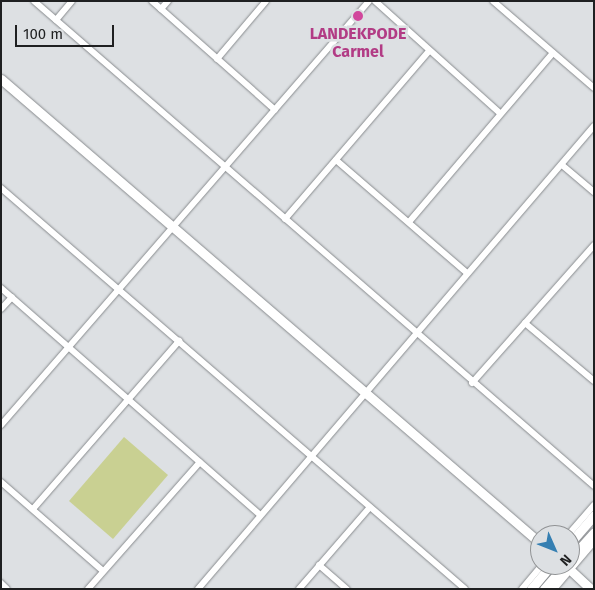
<!DOCTYPE html>
<html>
<head>
<meta charset="utf-8">
<style>
	body { margin:0 }
	#map { position:relative; width:595px; height:590px; overflow:hidden; background:#dde0e3; font-family:"Fira Sans",sans-serif }
	div>[style] { position:absolute }
	[style*='--x'] { left:calc(var(--x)*1px); top:calc(var(--y)*1px); width:calc(var(--w)*1px); rotate:calc(var(--a)*1deg) }
	.green>* { inset:0; background:#c9d092 }
	.roads { filter:drop-shadow(0 0 1px #888b8e) drop-shadow(0 0 1px #888b8e) }
	.minor>* { height:6px; margin:-3px; padding:0 3px; transform-origin:3px; border-radius:3px; background:#fff }
	.tertiary>* { height:9px; margin:-4.5px; padding:0 4.5px; transform-origin:4.5px; border-radius:4.5px; background:#fff }
	.secondary>* { height:9px; margin:-4.5px; padding:0 4.5px; transform-origin:4.5px; border-radius:4.5px; background:#fff }
	.dots>* { width:14px; height:14px; translate:-50% -50%; box-sizing:border-box; border:2px solid #dde0e3; border-radius:50% }
	span { translate:-50% -50%; white-space:nowrap; text-align:center; line-height:1.15; -webkit-text-stroke:5px #dde0e3; paint-order:stroke }
	.hotel-label { font-size:16px; color:#b23c85; font-weight:700 }
	.frame { position:absolute; inset:0; border:2px solid #1f2021; pointer-events:none }
	.north { position:absolute; left:530px; top:525px; width:50px; height:50px; box-sizing:border-box; background:#dde0e3; border:1px solid #919395; border-radius:50%; rotate:134deg; font-size:14px; font-weight:700; line-height:20px; text-align:center; color:#1f2021 }
	.north::after { content:''; display:block; margin:auto; width:18px; height:22px; background:#357fb2; clip-path:polygon(50% 0,100% 100%,50% 72%,0 100%) }
	.scale { position:absolute; left:15px; top:25px; width:99px; height:22px; box-sizing:border-box; border:2px solid #1f2021; border-top:0; padding-left:6px; font-size:15px; line-height:18px; white-space:nowrap; color:#1f2021; -webkit-text-stroke:4px #dde0e3; paint-order:stroke }
</style>
</head>
<body>
<div id="map">
	<div class="green">
		<i style="clip-path:polygon(124px 437px,168px 475px,113px 539px,69px 501px)"></i>
	</div>
	<div class="roads">
		<div class="minor">
			<i style="--x:34;--y:1;--w:741;--a:40.89"></i>
			<i style="--x:152;--y:1;--w:164;--a:41.5"></i>
			<i style="--x:375;--y:1;--w:168;--a:41.9"></i>
			<i style="--x:493;--y:1;--w:133;--a:40.7"></i>
			<i style="--x:161;--y:9;--w:11;--a:-49"></i>
			<i style="--x:56;--y:20;--w:25;--a:-50"></i>
			<i style="--x:217;--y:59;--w:76;--a:-49.8"></i>
			<i style="--x:336;--y:160;--w:173;--a:40.8"></i>
			<i style="--x:562;--y:165;--w:42;--a:40.2"></i>
			<i style="--x:1;--y:188;--w:613;--a:40.83"></i>
			<i style="--x:285;--y:219;--w:221;--a:-49.4"></i>
			<i style="--x:409;--y:222;--w:222;--a:-49.6"></i>
			<i style="--x:1;--y:288;--w:343;--a:41.2"></i>
			<i style="--x:1;--y:309;--w:16;--a:-47"></i>
			<i style="--x:525;--y:323;--w:90;--a:40"></i>
			<i style="--x:472;--y:383;--w:184;--a:-48.5"></i>
			<i style="--x:1;--y:425;--w:561;--a:-49.04"></i>
			<i style="--x:1;--y:482;--w:135;--a:41.1"></i>
			<i style="--x:33;--y:509;--w:223;--a:-49"></i>
			<i style="--x:568;--y:535;--w:40;--a:-49"></i>
			<i style="--x:319;--y:565;--w:37;--a:41"></i>
			<i style="--x:1;--y:583;--w:8;--a:45"></i>
			<i style="--x:88;--y:589;--w:169;--a:-48.6"></i>
			<i style="--x:198;--y:589;--w:609;--a:-49.46"></i>
			<i style="--x:299;--y:589;--w:108;--a:-49.1"></i>
			<i style="--x:522;--y:589;--w:31;--a:-50"></i>
			<i style="--x:554;--y:589;--w:62;--a:-49.6"></i>
		</div>
		<div class="tertiary">
			<i style="--x:1;--y:79;--w:711;--a:40.72"></i>
			<i style="--x:565;--y:565;--w:35;--a:43"></i>
		</div>
		<div class="secondary">
			<i style="--x:570;--y:543;--w:37;--a:-49"></i>
			<i style="--x:570;--y:559;--w:36;--a:-48"></i>
			<i style="--x:531;--y:589;--w:31;--a:-50"></i>
			<i style="--x:544;--y:589;--w:32;--a:-49"></i>
		</div>
	</div>
	<div class="dots">
		<i style="left:358px;top:16px;background:#d1479c"></i>
	</div>
	<div class="hotel-label">
		<span style="left:358px;top:43px">LANDEKPODE<br>Carmel</span>
	</div>
	<div class="frame"></div>
	<div class="north">N</div>
	<div class="scale">100 m</div>
</div>
</body>
</html>
